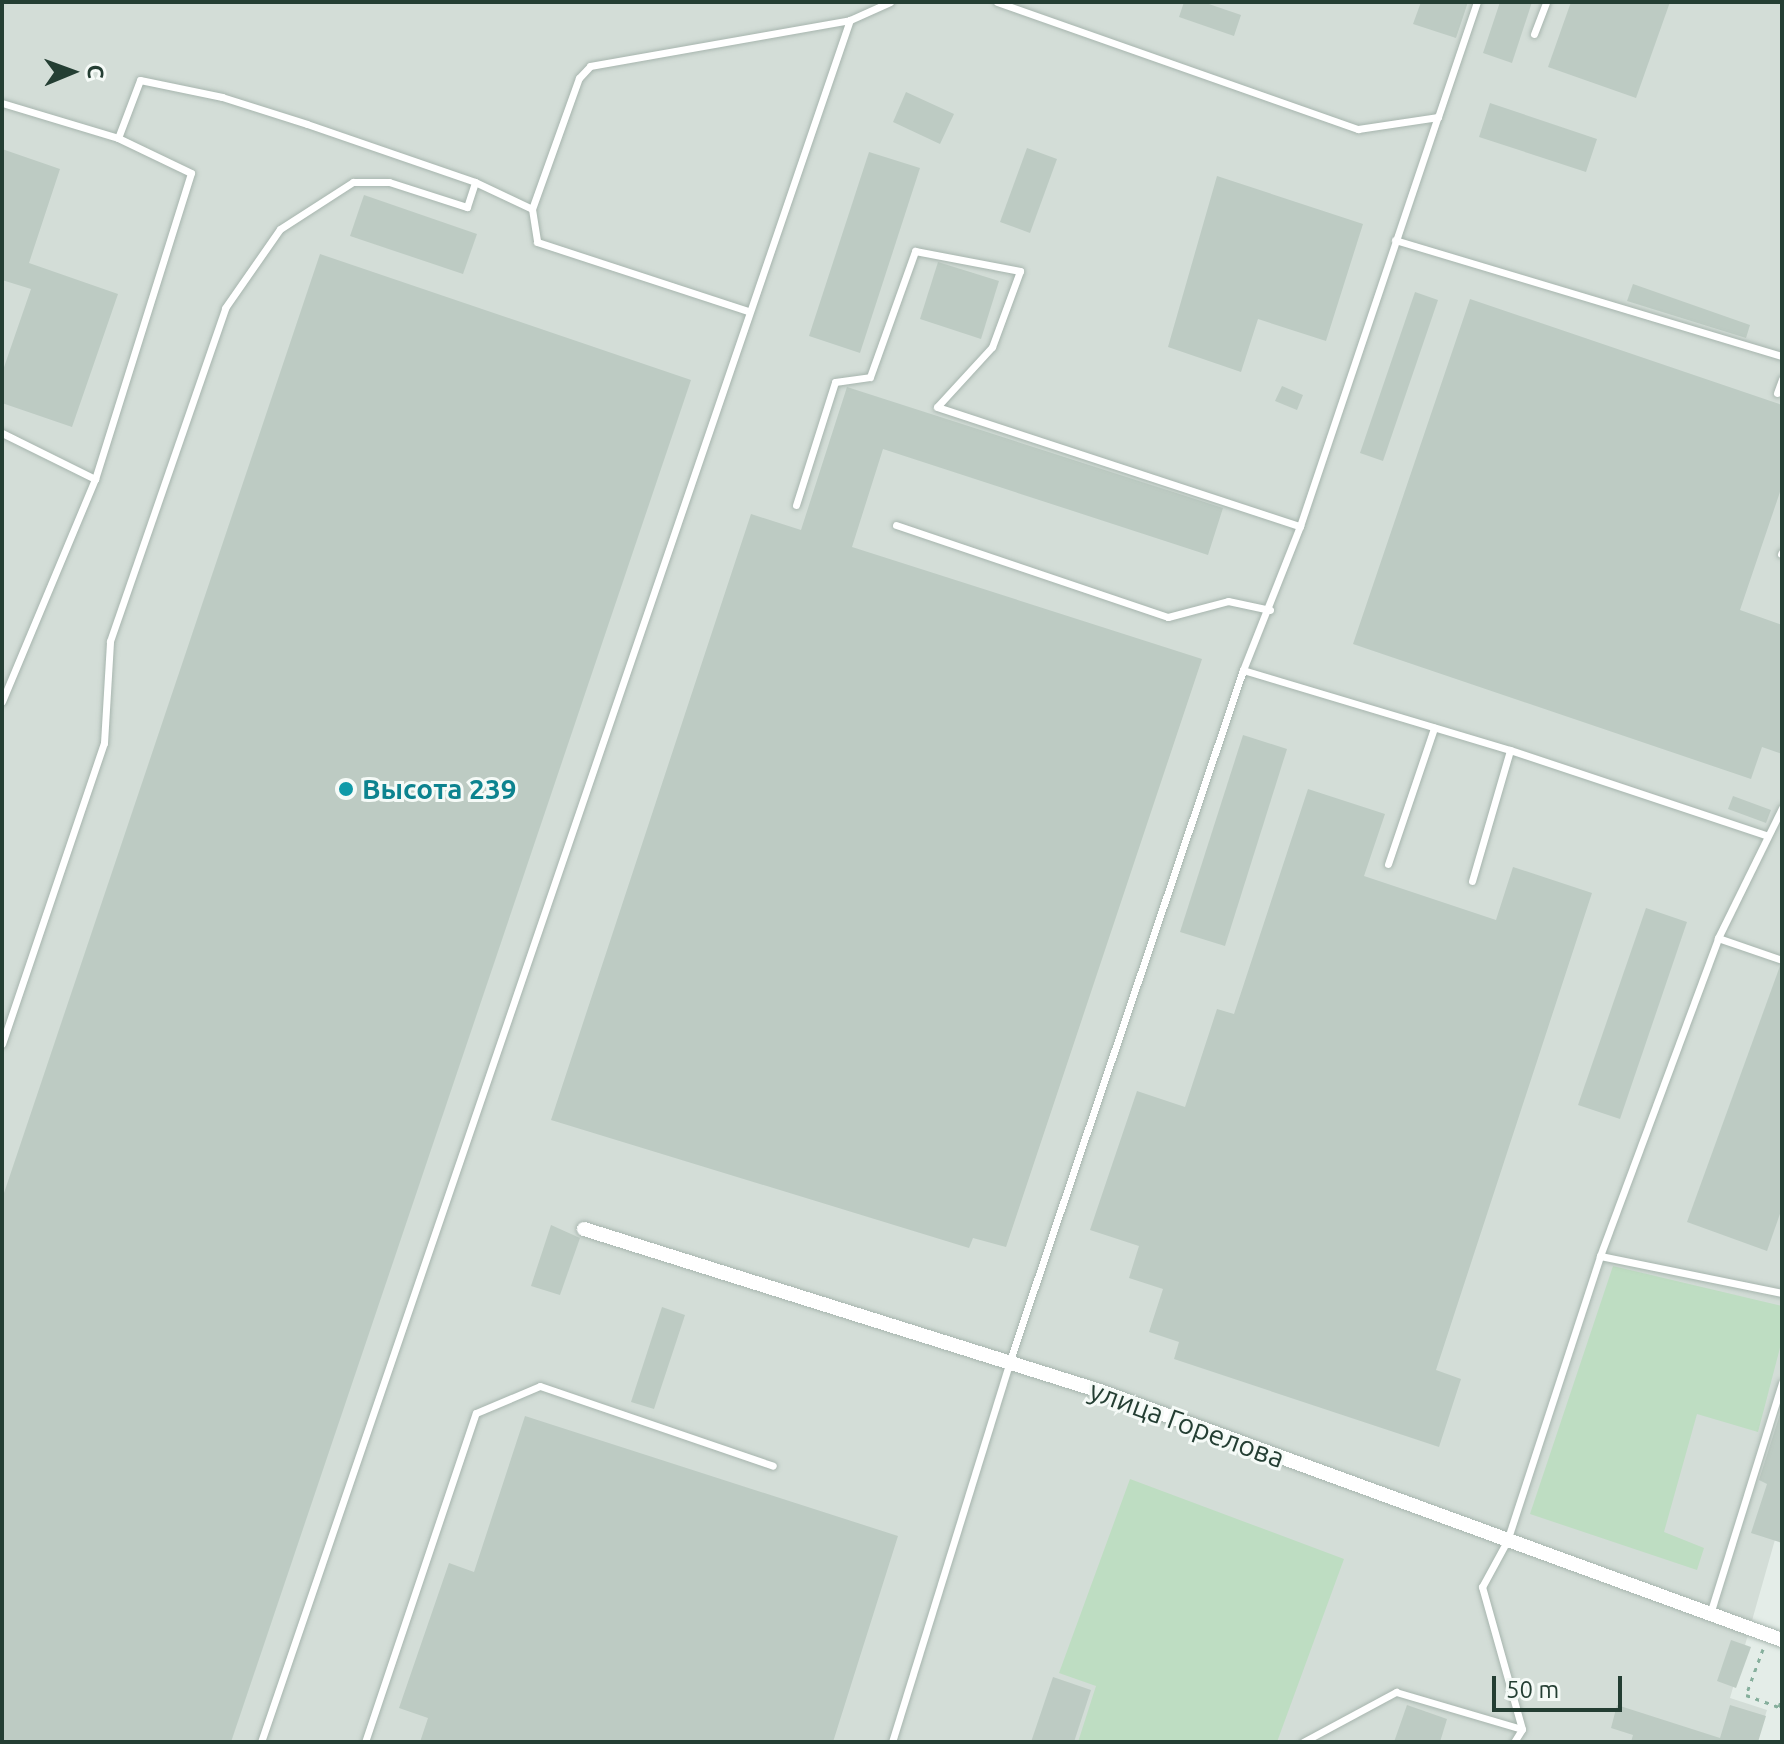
<!DOCTYPE html>
<html>
<head>
<meta charset="utf-8">
<style>
	body { margin:0 }
	#map { position:relative; width:1784px; height:1744px; overflow:hidden; background:#e4ede8; font-family:Ubuntu,sans-serif }
	div>[style] { position:absolute }
	[style*='--x'] { left:calc(var(--x)*1px); top:calc(var(--y)*1px); width:calc(var(--w)*1px); rotate:calc(var(--a)*1deg) }
	.built>* { inset:0; background:#d3ddd7 }
	.green>* { inset:0; background:#beddc2 }
	.building>* { inset:0; background:#bdcbc3 }
	.path>* { height:3px; margin-top:-1.5px; transform-origin:0; background:repeating-linear-gradient(90deg,#86af9c 0 4px,transparent 0 10px) }
	.roads { filter:drop-shadow(0 0 2px #a7b5ae) drop-shadow(0 0 2px #a7b5ae) }
	.lane>* { height:7px; margin:-3.5px; padding:0 3.5px; transform-origin:3.5px; border-radius:3.5px; background:#fff }
	.street>* { height:14px; margin:-7px; padding:0 7px; transform-origin:7px; border-radius:7px; background:#fff }
	.dots>* { width:22px; height:22px; translate:-50% -50%; box-sizing:border-box; border:4px solid #f5faf7; border-radius:50% }
	span { translate:-50% -50%; white-space:nowrap; text-align:center; line-height:1.15; -webkit-text-stroke:6px #f5faf7; paint-order:stroke }
	.culture-label { font-size:28px; color:#0d838f; font-weight:700 }
	.left { translate:0 -50%; text-align:left }
	.street-label { font-size:28px; color:#243e33 }
	.frame { position:absolute; inset:0; border:4px solid #243e33; pointer-events:none }
	.north { position:absolute; left:32px; top:32px; width:80px; height:80px; -webkit-text-stroke:6px #f5faf7; paint-order:stroke; rotate:89deg; font-size:22px; font-weight:700; line-height:32px; text-align:center; color:#243e33 }
	.north::after { content:''; display:block; margin:auto; width:28px; height:36px; background:#243e33; clip-path:polygon(50% 0,100% 100%,50% 72%,0 100%) }
	.scale { position:absolute; left:1492px; top:1676px; width:130px; height:36px; box-sizing:border-box; border:4px solid #243e33; border-top:0; padding-left:10px; font-size:24px; line-height:28px; white-space:nowrap; color:#243e33; -webkit-text-stroke:6px #f5faf7; paint-order:stroke }
</style>
</head>
<body>
<div id="map">
	<div class="built">
		<i style="clip-path:polygon(2px 2px,1782px 2px,1782px 1515px,1730px 1698px,1767px 1710px,1757px 1742px,2px 1742px)"></i>
	</div>
	<div class="green">
		<i style="clip-path:polygon(1613px 1266px,1782px 1306px,1782px 1340px,1758px 1432px,1697px 1414px,1664px 1532px,1704px 1548px,1697px 1570px,1530px 1514px)"></i>
		<i style="clip-path:polygon(1130px 1479px,1344px 1559px,1277px 1742px,1078px 1742px,1096px 1686px,1059px 1673px)"></i>
	</div>
	<div class="building">
		<i style="clip-path:polygon(1184px 2px,1203px 2px,1241px 15px,1234px 36px,1179px 17px)"></i>
		<i style="clip-path:polygon(1421px 2px,1468px 2px,1456px 38px,1413px 24px)"></i>
		<i style="clip-path:polygon(1500px 2px,1532px 2px,1512px 63px,1483px 53px)"></i>
		<i style="clip-path:polygon(1571px 2px,1670px 2px,1636px 98px,1548px 67px)"></i>
		<i style="clip-path:polygon(906px 92px,954px 114px,940px 144px,893px 122px)"></i>
		<i style="clip-path:polygon(1490px 103px,1597px 139px,1586px 172px,1479px 137px)"></i>
		<i style="clip-path:polygon(1027px 148px,1057px 159px,1030px 233px,1000px 222px)"></i>
		<i style="clip-path:polygon(2px 149px,60px 169px,29px 263px,118px 294px,72px 427px,2px 403px,2px 373px,31px 289px,2px 280px)"></i>
		<i style="clip-path:polygon(869px 152px,920px 168px,860px 353px,809px 336px)"></i>
		<i style="clip-path:polygon(1217px 176px,1363px 224px,1326px 341px,1258px 319px,1241px 372px,1168px 347px)"></i>
		<i style="clip-path:polygon(364px 195px,477px 234px,463px 274px,350px 236px)"></i>
		<i style="clip-path:polygon(320px 254px,691px 380px,231px 1742px,2px 1742px,2px 1199px)"></i>
		<i style="clip-path:polygon(938px 262px,999px 281px,981px 339px,920px 319px)"></i>
		<i style="clip-path:polygon(1633px 284px,1750px 325px,1746px 338px,1627px 301px)"></i>
		<i style="clip-path:polygon(1415px 292px,1438px 300px,1383px 461px,1360px 453px)"></i>
		<i style="clip-path:polygon(1470px 299px,1782px 405px,1782px 486px,1740px 610px,1782px 625px,1782px 754px,1762px 747px,1751px 779px,1353px 644px)"></i>
		<i style="clip-path:polygon(1282px 386px,1303px 395px,1297px 410px,1275px 401px)"></i>
		<i style="clip-path:polygon(847px 387px,1223px 508px,1208px 555px,883px 449px,852px 547px,1202px 659px,1006px 1247px,973px 1238px,969px 1248px,551px 1120px,751px 514px,801px 530px)"></i>
		<i style="clip-path:polygon(1243px 735px,1287px 749px,1225px 946px,1180px 932px)"></i>
		<i style="clip-path:polygon(1308px 789px,1385px 814px,1364px 876px,1496px 920px,1513px 867px,1592px 893px,1436px 1370px,1461px 1379px,1439px 1447px,1174px 1359px,1179px 1342px,1149px 1332px,1163px 1289px,1129px 1278px,1139px 1246px,1090px 1230px,1137px 1091px,1185px 1107px,1217px 1009px,1234px 1014px)"></i>
		<i style="clip-path:polygon(1733px 796px,1771px 810px,1766px 823px,1728px 809px)"></i>
		<i style="clip-path:polygon(1646px 908px,1687px 922px,1620px 1119px,1578px 1105px)"></i>
		<i style="clip-path:polygon(1780px 966px,1782px 1208px,1767px 1251px,1687px 1222px)"></i>
		<i style="clip-path:polygon(551px 1225px,580px 1238px,560px 1295px,531px 1286px)"></i>
		<i style="clip-path:polygon(662px 1307px,685px 1315px,654px 1409px,631px 1402px)"></i>
		<i style="clip-path:polygon(1780px 1414px,1782px 1415px,1782px 1543px,1751px 1533px,1767px 1484px,1759px 1480px)"></i>
		<i style="clip-path:polygon(525px 1416px,898px 1536px,833px 1742px,420px 1742px,428px 1718px,399px 1708px,449px 1563px,474px 1572px)"></i>
		<i style="clip-path:polygon(1731px 1640px,1751px 1647px,1736px 1688px,1717px 1681px)"></i>
		<i style="clip-path:polygon(1053px 1677px,1091px 1690px,1074px 1742px,1031px 1742px)"></i>
		<i style="clip-path:polygon(1407px 1705px,1447px 1719px,1440px 1742px,1394px 1742px)"></i>
		<i style="clip-path:polygon(1617px 1705px,1720px 1738px,1730px 1705px,1766px 1716px,1758px 1742px,1631px 1742px,1633px 1735px,1611px 1728px)"></i>
	</div>
	<div class="path">
		<i style="--x:1763;--y:1649;--w:49;--a:110.3"></i>
		<i style="--x:1746;--y:1695;--w:35;--a:20"></i>
		<i style="--x:1779;--y:1707;--w:9;--a:-72"></i>
	</div>
	<div class="roads">
		<div class="lane">
			<i style="--x:997;--y:2;--w:383;--a:19.4"></i>
			<i style="--x:1358;--y:129;--w:81;--a:-8.5"></i>
			<i style="--x:1438;--y:117;--w:121;--a:-71.3"></i>
			<i style="--x:1534;--y:34;--w:34;--a:-69"></i>
			<i style="--x:2;--y:103;--w:121;--a:16.8"></i>
			<i style="--x:118;--y:138;--w:81;--a:25.6"></i>
			<i style="--x:191;--y:173;--w:321;--a:107.4"></i>
			<i style="--x:95;--y:479;--w:241;--a:112.7"></i>
			<i style="--x:118;--y:138;--w:62;--a:-69.2"></i>
			<i style="--x:140;--y:80;--w:84;--a:11.7"></i>
			<i style="--x:222;--y:97;--w:89;--a:17.6"></i>
			<i style="--x:307;--y:124;--w:178;--a:19"></i>
			<i style="--x:475;--y:182;--w:63;--a:25.3"></i>
			<i style="--x:532;--y:209;--w:139;--a:-70.3"></i>
			<i style="--x:579;--y:78;--w:16;--a:-47"></i>
			<i style="--x:590;--y:66;--w:264;--a:-10"></i>
			<i style="--x:850;--y:20;--w:44;--a:-24.2"></i>
			<i style="--x:532;--y:209;--w:33;--a:81"></i>
			<i style="--x:537;--y:242;--w:222;--a:18.1"></i>
			<i style="--x:1395;--y:240;--w:404;--a:16.7"></i>
			<i style="--x:1777;--y:393;--w:15;--a:-70"></i>
			<i style="--x:2;--y:433;--w:104;--a:26.3"></i>
			<i style="--x:796;--y:505;--w:129;--a:-72.4"></i>
			<i style="--x:835;--y:382;--w:35;--a:-8"></i>
			<i style="--x:870;--y:377;--w:134;--a:-70.3"></i>
			<i style="--x:915;--y:251;--w:107;--a:10.8"></i>
			<i style="--x:1020;--y:271;--w:81;--a:110.2"></i>
			<i style="--x:992;--y:347;--w:81;--a:132.5"></i>
			<i style="--x:937;--y:407;--w:382;--a:18.2"></i>
			<i style="--x:896;--y:525;--w:287;--a:18.7"></i>
			<i style="--x:1168;--y:617;--w:62;--a:-14.9"></i>
			<i style="--x:1228;--y:601;--w:43;--a:12.1"></i>
			<i style="--x:1781;--y:554;--w:2;--a:-63"></i>
			<i style="--x:1243;--y:670;--w:279;--a:16.7"></i>
			<i style="--x:1510;--y:750;--w:270;--a:18.4"></i>
			<i style="--x:1388;--y:864;--w:144;--a:-71.3"></i>
			<i style="--x:1472;--y:881;--w:136;--a:-73.8"></i>
			<i style="--x:1718;--y:938;--w:68;--a:19"></i>
			<i style="--x:2;--y:1044;--w:318;--a:-71.3"></i>
			<i style="--x:104;--y:743;--w:102;--a:-86.6"></i>
			<i style="--x:110;--y:641;--w:352;--a:-70.9"></i>
			<i style="--x:225;--y:308;--w:96;--a:-55.2"></i>
			<i style="--x:280;--y:229;--w:87;--a:-32.8"></i>
			<i style="--x:353;--y:182;--w:36;--a:0"></i>
			<i style="--x:389;--y:182;--w:82;--a:17.8"></i>
			<i style="--x:467;--y:207;--w:26;--a:-72"></i>
			<i style="--x:1600;--y:1256;--w:186;--a:11.5"></i>
			<i style="--x:1710;--y:1614;--w:242;--a:-72.7"></i>
			<i style="--x:261;--y:1742;--w:1820;--a:-71.12"></i>
			<i style="--x:365;--y:1742;--w:347;--a:-71.4"></i>
			<i style="--x:476;--y:1413;--w:69;--a:-22.9"></i>
			<i style="--x:540;--y:1386;--w:246;--a:18.9"></i>
			<i style="--x:892;--y:1742;--w:397;--a:-72.8"></i>
			<i style="--x:1009;--y:1363;--w:731;--a:-71.34"></i>
			<i style="--x:1243;--y:670;--w:155;--a:-68.4"></i>
			<i style="--x:1300;--y:526;--w:432;--a:-71.4"></i>
			<i style="--x:1303;--y:1742;--w:106;--a:-28.3"></i>
			<i style="--x:1396;--y:1692;--w:131;--a:16.4"></i>
			<i style="--x:1514;--y:1742;--w:15;--a:-58"></i>
			<i style="--x:1522;--y:1729;--w:148;--a:-105.7"></i>
			<i style="--x:1482;--y:1587;--w:52;--a:-61.5"></i>
			<i style="--x:1507;--y:1541;--w:300;--a:-71.9"></i>
			<i style="--x:1600;--y:1256;--w:339;--a:-69.6"></i>
			<i style="--x:1718;--y:938;--w:145;--a:-63.8"></i>
		</div>
		<div class="street">
			<i style="--x:584;--y:1229;--w:541;--a:17.43"></i>
			<i style="--x:1100;--y:1391;--w:726;--a:20.06"></i>
		</div>
	</div>
	<div class="dots">
		<i style="left:346px;top:789px;background:#0f9aa8"></i>
	</div>
	<div class="culture-label">
		<span class="left" style="left:362px;top:789px">Высота 239</span>
	</div>
	<div class="street-label">
		<span style="left:1187px;top:1424px;rotate:20deg">улица Горелова</span>
	</div>
	<div class="frame"></div>
	<div class="north">С</div>
	<div class="scale">50 m</div>
</div>
</body>
</html>
